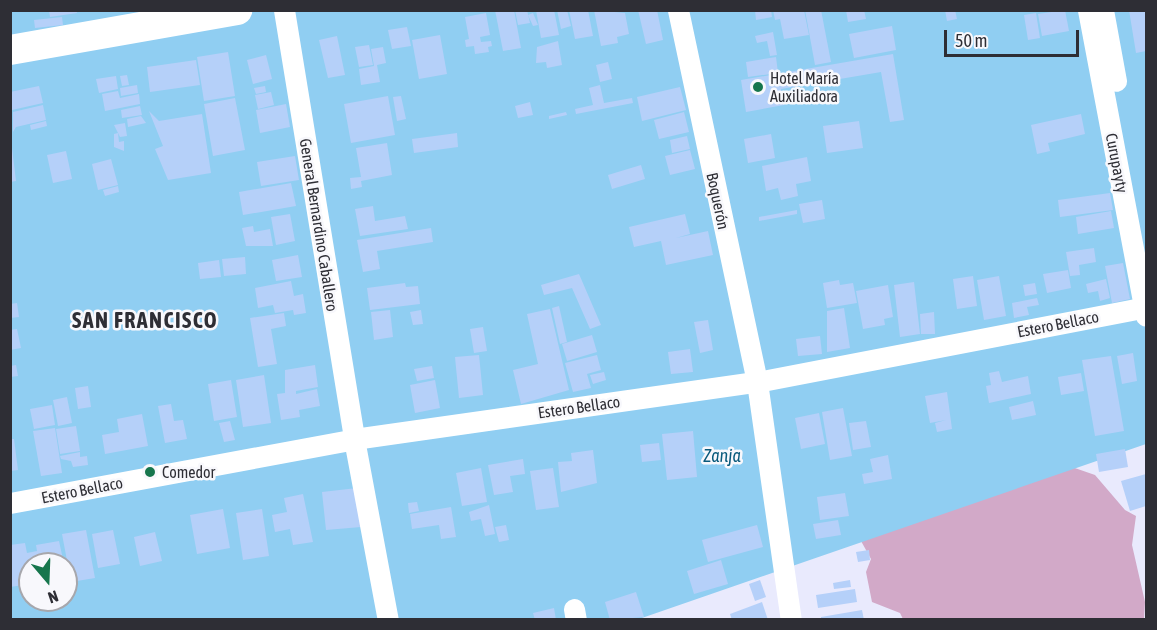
<!DOCTYPE html>
<html>
<head>
<meta charset="utf-8">
<style>
	body { margin:0 }
	#map { position:relative; width:1157px; height:630px; overflow:hidden; background:#e9eafd; font-family:"Asap Condensed",sans-serif }
	div>[style] { position:absolute }
	[style*='--x'] { left:calc(var(--x)*1px); top:calc(var(--y)*1px); width:calc(var(--w)*1px); rotate:calc(var(--a)*1deg) }
	.green>* { inset:0; background:#d2a9c8 }
	.water>* { inset:0; background:#90cef2 }
	.building>* { inset:0; background:#b5d0f9 }
	.minor>* { height:21px; margin:-10.5px; padding:0 10.5px; transform-origin:10.5px; border-radius:10.5px; background:#fff }
	.highway>* { height:30px; margin:-15px; padding:0 15px; transform-origin:15px; border-radius:15px; background:#fff }
	.dots>* { width:16px; height:16px; translate:-50% -50%; box-sizing:border-box; border:3px solid #f8f8fc; border-radius:50% }
	span { translate:-50% -50%; white-space:nowrap; text-align:center; line-height:1.15; -webkit-text-stroke:5px #f8f8fc; paint-order:stroke }
	.poi-label { font-size:16px; color:#2e2e35 }
	.left { translate:0 -50%; text-align:left }
	.street-label { font-size:16px; color:#2e2e35 }
	.water-label { font-size:18px; color:#095a7c; font-style:italic }
	.district-label { font-size:22px; color:#2e2e35; font-weight:700; letter-spacing:1.5px }
	.frame { position:absolute; inset:0; border:12px solid #2e2e35; pointer-events:none }
	.north { position:absolute; left:18px; top:552px; width:60px; height:60px; box-sizing:border-box; background:#f8f8fc; border:2px solid #a7a7ac; border-radius:50%; rotate:161deg; font-size:16px; font-weight:700; line-height:24px; text-align:center; color:#2e2e35 }
	.north::after { content:''; display:block; margin:auto; width:21px; height:27px; background:#17764d; clip-path:polygon(50% 0,100% 100%,50% 72%,0 100%) }
	.scale { position:absolute; left:944px; top:30px; width:135px; height:27px; box-sizing:border-box; border:3px solid #2e2e35; border-top:0; padding-left:8px; font-size:18px; line-height:21px; white-space:nowrap; color:#2e2e35; -webkit-text-stroke:4px #f8f8fc; paint-order:stroke }
</style>
</head>
<body>
<div id="map">
	<div class="green">
		<i style="clip-path:polygon(1069px 466px,1095px 475px,1125px 510px,1136px 516px,1132px 545px,1145px 602px,1144px 619px,903px 619px,900px 613px,872px 602px,866px 572px,871px 559px,856px 532px)"></i>
	</div>
	<div class="water">
		<i style="clip-path:polygon(evenodd,10px 11px,1146px 11px,1146px 444px,639px 619px,11px 619px,10px 11px,30px 564px,66px 564px,66px 600px,30px 600px,30px 564px)"></i>
	</div>
	<div class="building">
		<i style="clip-path:polygon(49px 10px,76px 10px,77px 13px,50px 17px)"></i>
		<i style="clip-path:polygon(495px 10px,514px 10px,521px 48px,503px 51px)"></i>
		<i style="clip-path:polygon(515px 10px,527px 10px,530px 23px,518px 25px)"></i>
		<i style="clip-path:polygon(536px 10px,554px 10px,559px 35px,541px 38px)"></i>
		<i style="clip-path:polygon(557px 10px,567px 10px,571px 26px,561px 29px)"></i>
		<i style="clip-path:polygon(569px 10px,588px 10px,593px 36px,575px 39px)"></i>
		<i style="clip-path:polygon(594px 10px,625px 13px,629px 34px,617px 37px,618px 43px,601px 46px)"></i>
		<i style="clip-path:polygon(638px 10px,657px 10px,663px 40px,646px 44px)"></i>
		<i style="clip-path:polygon(755px 10px,771px 10px,772px 17px,756px 20px)"></i>
		<i style="clip-path:polygon(773px 10px,804px 10px,809px 35px,784px 39px,780px 19px,775px 20px)"></i>
		<i style="clip-path:polygon(805px 10px,821px 10px,831px 62px,815px 65px)"></i>
		<i style="clip-path:polygon(846px 10px,864px 10px,866px 19px,848px 22px)"></i>
		<i style="clip-path:polygon(945px 10px,955px 10px,957px 19px,947px 21px)"></i>
		<i style="clip-path:polygon(1065px 10px,1069px 31px,1042px 36px,1038px 14px)"></i>
		<i style="clip-path:polygon(1129px 10px,1146px 10px,1146px 51px,1136px 53px)"></i>
		<i style="clip-path:polygon(486px 13px,490px 35px,480px 37px,481px 42px,491px 41px,492px 46px,488px 47px,489px 52px,475px 54px,474px 46px,466px 47px,465px 40px,469px 39px,465px 17px)"></i>
		<i style="clip-path:polygon(533px 13px,538px 25px,533px 26px,528px 15px)"></i>
		<i style="clip-path:polygon(1036px 13px,1040px 38px,1028px 40px,1024px 15px)"></i>
		<i style="clip-path:polygon(62px 17px,63px 25px,35px 28px,34px 20px)"></i>
		<i style="clip-path:polygon(892px 26px,896px 50px,854px 58px,849px 34px)"></i>
		<i style="clip-path:polygon(407px 27px,411px 46px,392px 49px,388px 30px)"></i>
		<i style="clip-path:polygon(773px 32px,777px 55px,770px 56px,767px 41px,757px 43px,755px 36px)"></i>
		<i style="clip-path:polygon(440px 35px,447px 74px,419px 79px,412px 40px)"></i>
		<i style="clip-path:polygon(337px 36px,345px 75px,328px 78px,319px 40px)"></i>
		<i style="clip-path:polygon(558px 41px,562px 65px,547px 68px,546px 62px,536px 63px,537px 47px)"></i>
		<i style="clip-path:polygon(369px 45px,373px 65px,359px 67px,355px 47px)"></i>
		<i style="clip-path:polygon(383px 47px,386px 63px,377px 65px,380px 82px,361px 85px,359px 69px,374px 66px,371px 49px)"></i>
		<i style="clip-path:polygon(228px 52px,235px 96px,204px 101px,197px 57px)"></i>
		<i style="clip-path:polygon(893px 54px,904px 120px,890px 122px,881px 72px,781px 89px,784px 105px,746px 112px,741px 80px)"></i>
		<i style="clip-path:polygon(266px 55px,272px 79px,253px 84px,247px 60px)"></i>
		<i style="clip-path:polygon(776px 57px,778px 73px,748px 77px,746px 62px)"></i>
		<i style="clip-path:polygon(196px 60px,200px 85px,150px 92px,147px 67px)"></i>
		<i style="clip-path:polygon(608px 62px,612px 79px,600px 82px,596px 65px)"></i>
		<i style="clip-path:polygon(127px 75px,129px 85px,122px 86px,120px 76px)"></i>
		<i style="clip-path:polygon(116px 76px,118px 89px,99px 93px,96px 79px)"></i>
		<i style="clip-path:polygon(137px 85px,138px 93px,121px 96px,120px 88px)"></i>
		<i style="clip-path:polygon(600px 85px,604px 103px,632px 98px,633px 103px,576px 114px,575px 109px,593px 105px,589px 88px)"></i>
		<i style="clip-path:polygon(39px 86px,43px 103px,12px 110px,10px 92px)"></i>
		<i style="clip-path:polygon(265px 86px,266px 92px,256px 94px,254px 88px)"></i>
		<i style="clip-path:polygon(680px 87px,686px 110px,642px 121px,637px 97px)"></i>
		<i style="clip-path:polygon(118px 91px,120px 98px,139px 94px,140px 104px,105px 111px,102px 94px)"></i>
		<i style="clip-path:polygon(271px 92px,274px 105px,258px 109px,255px 95px)"></i>
		<i style="clip-path:polygon(388px 96px,395px 135px,351px 143px,344px 104px)"></i>
		<i style="clip-path:polygon(401px 96px,406px 119px,397px 121px,393px 97px)"></i>
		<i style="clip-path:polygon(235px 98px,245px 150px,213px 156px,204px 104px)"></i>
		<i style="clip-path:polygon(530px 102px,533px 115px,518px 118px,515px 106px)"></i>
		<i style="clip-path:polygon(286px 104px,290px 127px,260px 133px,256px 110px)"></i>
		<i style="clip-path:polygon(43px 105px,46px 120px,16px 127px,13px 132px,13px 112px)"></i>
		<i style="clip-path:polygon(140px 106px,142px 115px,122px 118px,121px 110px)"></i>
		<i style="clip-path:polygon(149px 111px,159px 121px,202px 114px,211px 173px,168px 180px,155px 149px,163px 146px)"></i>
		<i style="clip-path:polygon(566px 112px,567px 115px,549px 119px,549px 116px)"></i>
		<i style="clip-path:polygon(684px 112px,689px 132px,659px 139px,654px 120px)"></i>
		<i style="clip-path:polygon(1081px 114px,1085px 134px,1048px 143px,1050px 151px,1037px 154px,1031px 125px)"></i>
		<i style="clip-path:polygon(141px 116px,146px 123px,128px 127px,127px 119px)"></i>
		<i style="clip-path:polygon(46px 121px,47px 126px,31px 130px,30px 125px)"></i>
		<i style="clip-path:polygon(859px 121px,863px 148px,827px 153px,823px 126px)"></i>
		<i style="clip-path:polygon(125px 123px,127px 136px,120px 137px,114px 125px)"></i>
		<i style="clip-path:polygon(118px 133px,119px 142px,124px 141px,124px 151px,114px 147px,114px 134px)"></i>
		<i style="clip-path:polygon(457px 133px,458px 147px,414px 153px,412px 139px)"></i>
		<i style="clip-path:polygon(771px 134px,775px 158px,748px 163px,744px 139px)"></i>
		<i style="clip-path:polygon(687px 136px,690px 149px,672px 153px,670px 140px)"></i>
		<i style="clip-path:polygon(387px 143px,392px 175px,361px 181px,362px 187px,351px 189px,350px 178px,361px 177px,356px 148px)"></i>
		<i style="clip-path:polygon(12px 148px,16px 181px,10px 182px,10px 148px)"></i>
		<i style="clip-path:polygon(690px 150px,695px 169px,670px 175px,665px 156px)"></i>
		<i style="clip-path:polygon(66px 151px,72px 179px,53px 183px,47px 155px)"></i>
		<i style="clip-path:polygon(295px 156px,299px 180px,261px 186px,257px 162px)"></i>
		<i style="clip-path:polygon(807px 157px,811px 181px,796px 184px,798px 196px,781px 200px,778px 188px,766px 191px,762px 166px)"></i>
		<i style="clip-path:polygon(111px 159px,118px 185px,98px 190px,92px 164px)"></i>
		<i style="clip-path:polygon(641px 165px,645px 179px,612px 189px,608px 175px)"></i>
		<i style="clip-path:polygon(291px 183px,296px 206px,243px 215px,239px 192px)"></i>
		<i style="clip-path:polygon(118px 186px,119px 192px,105px 196px,103px 190px)"></i>
		<i style="clip-path:polygon(1110px 193px,1113px 210px,1060px 217px,1058px 200px)"></i>
		<i style="clip-path:polygon(822px 200px,825px 219px,803px 223px,799px 204px)"></i>
		<i style="clip-path:polygon(373px 206px,375px 221px,405px 216px,408px 229px,360px 236px,355px 209px)"></i>
		<i style="clip-path:polygon(797px 210px,797px 214px,759px 221px,759px 217px)"></i>
		<i style="clip-path:polygon(1111px 211px,1114px 228px,1078px 234px,1076px 217px)"></i>
		<i style="clip-path:polygon(290px 214px,295px 241px,276px 245px,271px 217px)"></i>
		<i style="clip-path:polygon(685px 214px,690px 234px,676px 238px,708px 231px,713px 255px,666px 265px,661px 241px,634px 247px,629px 227px)"></i>
		<i style="clip-path:polygon(253px 226px,254px 232px,270px 229px,273px 246px,246px 246px,242px 228px)"></i>
		<i style="clip-path:polygon(431px 228px,433px 242px,377px 251px,380px 269px,363px 272px,357px 240px)"></i>
		<i style="clip-path:polygon(1094px 248px,1096px 262px,1079px 265px,1080px 275px,1070px 276px,1066px 252px)"></i>
		<i style="clip-path:polygon(298px 255px,302px 277px,276px 281px,272px 260px)"></i>
		<i style="clip-path:polygon(245px 257px,246px 274px,224px 276px,222px 259px)"></i>
		<i style="clip-path:polygon(219px 260px,221px 277px,200px 279px,198px 263px)"></i>
		<i style="clip-path:polygon(1123px 263px,1130px 299px,1112px 303px,1105px 266px)"></i>
		<i style="clip-path:polygon(1068px 270px,1071px 288px,1047px 293px,1043px 274px)"></i>
		<i style="clip-path:polygon(579px 274px,601px 325px,590px 329px,572px 288px,544px 295px,541px 285px)"></i>
		<i style="clip-path:polygon(973px 276px,977px 306px,957px 309px,953px 279px)"></i>
		<i style="clip-path:polygon(999px 276px,1006px 316px,984px 320px,977px 280px)"></i>
		<i style="clip-path:polygon(1106px 279px,1110px 298px,1100px 301px,1098px 291px,1088px 293px,1086px 284px)"></i>
		<i style="clip-path:polygon(839px 280px,840px 285px,853px 283px,857px 303px,827px 308px,823px 283px)"></i>
		<i style="clip-path:polygon(291px 281px,294px 296px,303px 294px,306px 313px,294px 315px,293px 310px,275px 313px,273px 305px,258px 308px,255px 288px)"></i>
		<i style="clip-path:polygon(914px 282px,920px 334px,900px 337px,894px 285px)"></i>
		<i style="clip-path:polygon(405px 283px,406px 287px,418px 286px,420px 304px,370px 310px,367px 288px)"></i>
		<i style="clip-path:polygon(1035px 283px,1037px 294px,1025px 296px,1023px 285px)"></i>
		<i style="clip-path:polygon(888px 285px,893px 317px,884px 319px,885px 325px,863px 329px,856px 291px)"></i>
		<i style="clip-path:polygon(1037px 298px,1039px 305px,1027px 307px,1029px 315px,1014px 318px,1012px 303px)"></i>
		<i style="clip-path:polygon(17px 303px,19px 317px,10px 318px,10px 304px)"></i>
		<i style="clip-path:polygon(559px 306px,567px 342px,560px 344px,552px 308px)"></i>
		<i style="clip-path:polygon(844px 308px,850px 348px,827px 352px,827px 311px)"></i>
		<i style="clip-path:polygon(550px 309px,569px 390px,521px 404px,513px 370px,538px 364px,527px 314px)"></i>
		<i style="clip-path:polygon(390px 310px,393px 337px,374px 340px,371px 312px)"></i>
		<i style="clip-path:polygon(421px 310px,423px 324px,413px 325px,410px 312px)"></i>
		<i style="clip-path:polygon(934px 312px,935px 334px,921px 334px,920px 314px)"></i>
		<i style="clip-path:polygon(284px 313px,286px 326px,271px 329px,277px 364px,258px 367px,250px 318px)"></i>
		<i style="clip-path:polygon(708px 320px,713px 350px,700px 353px,694px 322px)"></i>
		<i style="clip-path:polygon(483px 327px,487px 351px,474px 353px,470px 329px)"></i>
		<i style="clip-path:polygon(17px 329px,21px 348px,10px 350px,10px 330px)"></i>
		<i style="clip-path:polygon(592px 335px,597px 352px,567px 361px,562px 344px)"></i>
		<i style="clip-path:polygon(820px 336px,822px 354px,798px 356px,796px 339px)"></i>
		<i style="clip-path:polygon(690px 349px,693px 372px,671px 374px,668px 352px)"></i>
		<i style="clip-path:polygon(1133px 353px,1137px 381px,1122px 384px,1117px 356px)"></i>
		<i style="clip-path:polygon(479px 355px,483px 395px,459px 398px,455px 357px)"></i>
		<i style="clip-path:polygon(597px 355px,601px 370px,587px 374px,591px 388px,573px 392px,565px 363px)"></i>
		<i style="clip-path:polygon(1111px 356px,1124px 431px,1095px 436px,1082px 360px)"></i>
		<i style="clip-path:polygon(16px 365px,18px 376px,10px 377px,10px 366px)"></i>
		<i style="clip-path:polygon(315px 365px,318px 387px,296px 391px,296px 394px,317px 389px,320px 406px,299px 410px,300px 417px,281px 420px,277px 394px,285px 393px,285px 370px)"></i>
		<i style="clip-path:polygon(432px 366px,434px 378px,417px 381px,414px 369px)"></i>
		<i style="clip-path:polygon(999px 371px,1002px 382px,1028px 376px,1031px 394px,989px 403px,986px 386px,991px 385px,989px 373px)"></i>
		<i style="clip-path:polygon(604px 372px,606px 380px,593px 384px,590px 375px)"></i>
		<i style="clip-path:polygon(1081px 373px,1084px 391px,1061px 395px,1058px 377px)"></i>
		<i style="clip-path:polygon(264px 375px,271px 423px,243px 427px,236px 380px)"></i>
		<i style="clip-path:polygon(231px 380px,237px 417px,214px 421px,208px 384px)"></i>
		<i style="clip-path:polygon(435px 380px,440px 408px,415px 413px,410px 385px)"></i>
		<i style="clip-path:polygon(88px 386px,91px 407px,78px 409px,75px 388px)"></i>
		<i style="clip-path:polygon(947px 392px,952px 429px,937px 432px,935px 423px,946px 420px,930px 423px,925px 396px)"></i>
		<i style="clip-path:polygon(67px 397px,72px 423px,58px 426px,53px 400px)"></i>
		<i style="clip-path:polygon(1033px 401px,1036px 415px,1012px 420px,1009px 407px)"></i>
		<i style="clip-path:polygon(171px 404px,174px 421px,183px 420px,187px 439px,165px 443px,158px 406px)"></i>
		<i style="clip-path:polygon(52px 405px,55px 425px,34px 429px,30px 409px)"></i>
		<i style="clip-path:polygon(843px 408px,852px 456px,830px 460px,822px 412px)"></i>
		<i style="clip-path:polygon(819px 413px,825px 444px,801px 449px,795px 418px)"></i>
		<i style="clip-path:polygon(142px 414px,148px 446px,105px 454px,102px 435px,119px 432px,117px 419px)"></i>
		<i style="clip-path:polygon(230px 421px,235px 440px,224px 442px,219px 423px)"></i>
		<i style="clip-path:polygon(866px 421px,871px 447px,853px 450px,849px 423px)"></i>
		<i style="clip-path:polygon(76px 426px,80px 451px,60px 454px,56px 429px)"></i>
		<i style="clip-path:polygon(55px 428px,62px 473px,41px 476px,33px 431px)"></i>
		<i style="clip-path:polygon(693px 431px,697px 477px,667px 480px,662px 434px)"></i>
		<i style="clip-path:polygon(10px 439px,14px 439px,18px 470px,10px 471px)"></i>
		<i style="clip-path:polygon(659px 443px,661px 460px,642px 462px,640px 445px)"></i>
		<i style="clip-path:polygon(1125px 449px,1128px 467px,1099px 472px,1096px 454px)"></i>
		<i style="clip-path:polygon(593px 450px,597px 483px,561px 492px,558px 462px,572px 461px,571px 453px)"></i>
		<i style="clip-path:polygon(80px 452px,80px 457px,87px 456px,88px 465px,73px 467px,71px 461px,61px 459px,60px 456px)"></i>
		<i style="clip-path:polygon(888px 455px,892px 479px,864px 484px,862px 474px,873px 472px,870px 459px)"></i>
		<i style="clip-path:polygon(523px 459px,525px 474px,510px 476px,513px 492px,494px 495px,488px 465px)"></i>
		<i style="clip-path:polygon(481px 468px,487px 502px,462px 506px,456px 473px)"></i>
		<i style="clip-path:polygon(553px 468px,559px 507px,536px 510px,530px 471px)"></i>
		<i style="clip-path:polygon(1146px 474px,1146px 506px,1130px 511px,1121px 481px)"></i>
		<i style="clip-path:polygon(357px 488px,361px 527px,326px 530px,322px 492px)"></i>
		<i style="clip-path:polygon(845px 493px,849px 516px,820px 520px,817px 497px)"></i>
		<i style="clip-path:polygon(303px 494px,313px 542px,293px 545px,290px 529px,275px 532px,272px 515px,287px 512px,284px 498px)"></i>
		<i style="clip-path:polygon(417px 502px,419px 511px,409px 513px,408px 503px)"></i>
		<i style="clip-path:polygon(489px 505px,495px 534px,485px 536px,481px 519px,471px 521px,469px 512px)"></i>
		<i style="clip-path:polygon(451px 507px,456px 537px,441px 539px,439px 525px,412px 529px,410px 514px)"></i>
		<i style="clip-path:polygon(223px 509px,230px 548px,197px 554px,190px 515px)"></i>
		<i style="clip-path:polygon(262px 509px,269px 556px,243px 560px,236px 513px)"></i>
		<i style="clip-path:polygon(838px 520px,841px 535px,816px 539px,813px 524px)"></i>
		<i style="clip-path:polygon(506px 525px,509px 540px,499px 542px,495px 527px)"></i>
		<i style="clip-path:polygon(757px 525px,763px 547px,708px 562px,702px 540px)"></i>
		<i style="clip-path:polygon(86px 530px,95px 578px,71px 582px,62px 534px)"></i>
		<i style="clip-path:polygon(113px 530px,120px 564px,98px 568px,92px 534px)"></i>
		<i style="clip-path:polygon(155px 532px,162px 561px,140px 566px,134px 537px)"></i>
		<i style="clip-path:polygon(59px 541px,64px 564px,30px 564px,30px 584px,10px 587px,10px 545px,25px 543px,27px 553px,37px 551px,36px 545px)"></i>
		<i style="clip-path:polygon(869px 550px,870px 560px,858px 562px,856px 552px)"></i>
		<i style="clip-path:polygon(721px 560px,728px 584px,694px 594px,687px 571px)"></i>
		<i style="clip-path:polygon(760px 580px,766px 597px,755px 601px,749px 584px)"></i>
		<i style="clip-path:polygon(850px 580px,851px 587px,834px 589px,833px 583px)"></i>
		<i style="clip-path:polygon(855px 589px,857px 602px,818px 608px,816px 595px)"></i>
		<i style="clip-path:polygon(636px 592px,644px 617px,610px 620px,605px 602px)"></i>
		<i style="clip-path:polygon(762px 602px,768px 620px,732px 620px,730px 614px)"></i>
		<i style="clip-path:polygon(554px 608px,556px 620px,535px 620px,533px 613px)"></i>
		<i style="clip-path:polygon(862px 610px,864px 620px,821px 620px,821px 617px)"></i>
	</div>
	<div class="minor">
		<i style="--x:284;--y:10;--w:435;--a:80.7"></i>
		<i style="--x:354;--y:439;--w:184;--a:79.4"></i>
		<i style="--x:678;--y:10;--w:380;--a:78"></i>
		<i style="--x:757;--y:382;--w:240;--a:81.9"></i>
		<i style="--x:1088;--y:10;--w:311;--a:79.3"></i>
		<i style="--x:1103;--y:10;--w:72;--a:79.6"></i>
		<i style="--x:10;--y:503;--w:350;--a:-10.5"></i>
		<i style="--x:354;--y:439;--w:407;--a:-8.1"></i>
		<i style="--x:757;--y:382;--w:396;--a:-10.9"></i>
		<i style="--x:574;--y:609;--w:11;--a:80"></i>
	</div>
	<div class="highway">
		<i style="--x:10;--y:50;--w:231;--a:-10"></i>
	</div>
	<div class="dots">
		<i style="left:758px;top:87px;background:#17764d"></i>
		<i style="left:150px;top:472px;background:#17764d"></i>
	</div>
	<div class="poi-label">
		<span class="left" style="left:770px;top:87px">Hotel María<br>Auxiliadora</span>
		<span class="left" style="left:162px;top:472px">Comedor</span>
	</div>
	<div class="street-label">
		<span style="left:1117px;top:163px;rotate:79deg">Curupayty</span>
		<span style="left:718px;top:201px;rotate:78deg">Boquerón</span>
		<span style="left:319px;top:225px;rotate:81deg">General Bernardino Caballero</span>
		<span style="left:1058px;top:324px;rotate:-11deg">Estero Bellaco</span>
		<span style="left:579px;top:407px;rotate:-8deg">Estero Bellaco</span>
		<span style="left:82px;top:490px;rotate:-11deg">Estero Bellaco</span>
	</div>
	<div class="water-label">
		<span style="left:722px;top:456px">Zanja</span>
	</div>
	<div class="district-label">
		<span style="left:145px;top:321px">SAN FRANCISCO</span>
	</div>
	<div class="frame"></div>
	<div class="north">N</div>
	<div class="scale">50 m</div>
</div>
</body>
</html>
